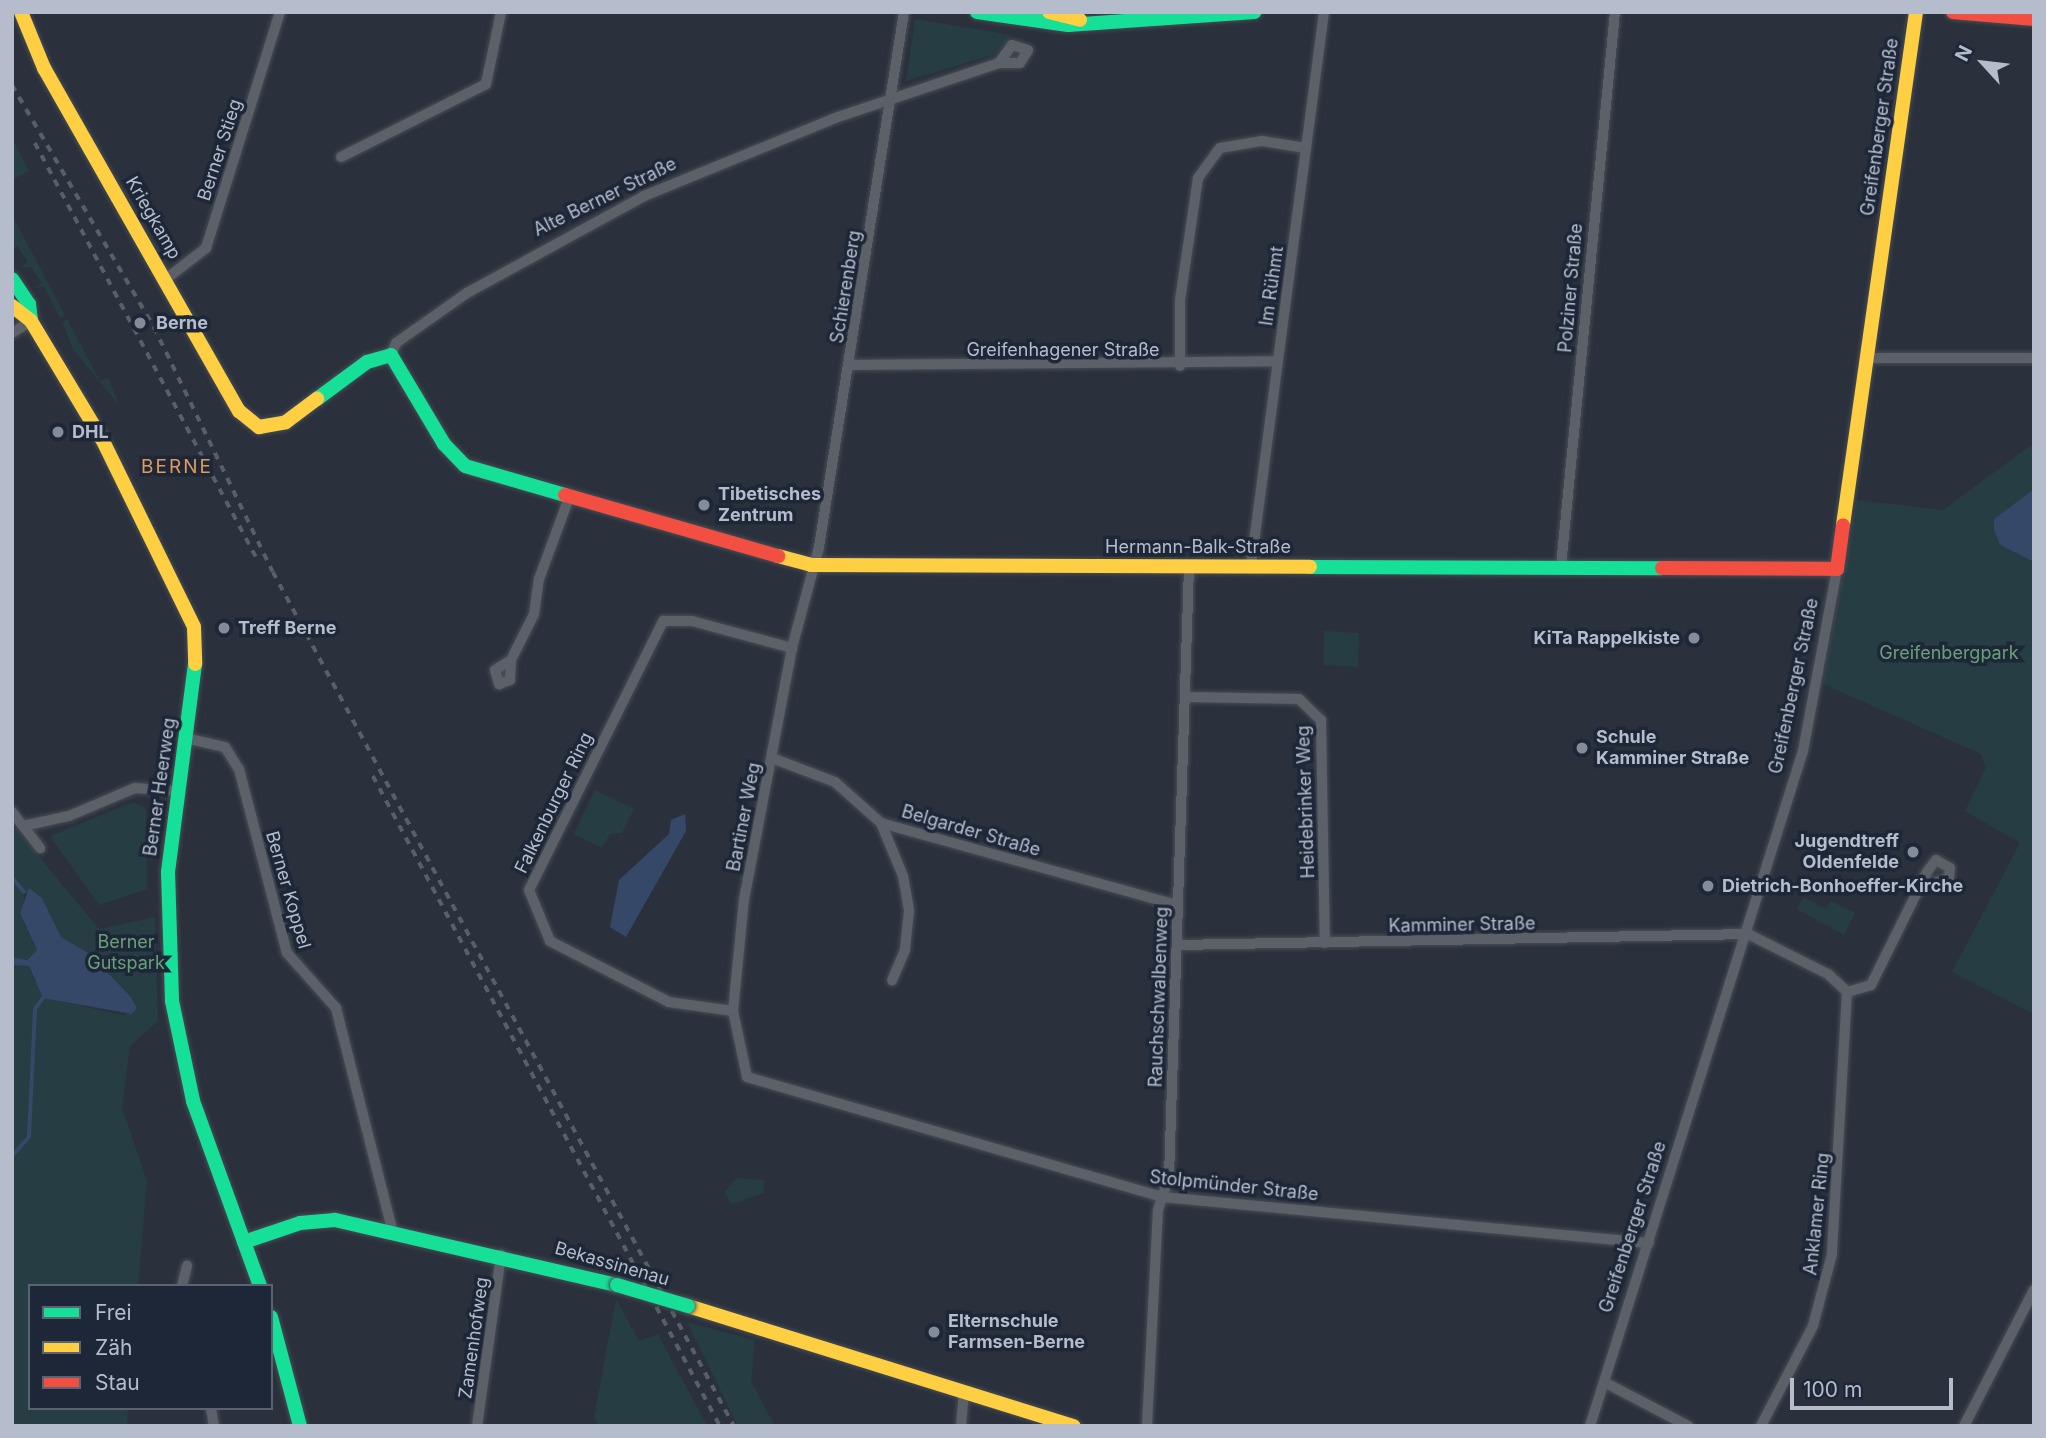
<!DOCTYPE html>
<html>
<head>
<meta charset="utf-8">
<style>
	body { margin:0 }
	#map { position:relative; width:2046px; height:1438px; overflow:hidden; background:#2a313c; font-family:Inter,sans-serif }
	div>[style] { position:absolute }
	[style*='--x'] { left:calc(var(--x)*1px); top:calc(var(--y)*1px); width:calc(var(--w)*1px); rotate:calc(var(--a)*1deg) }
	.green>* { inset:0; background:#263d43 }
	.water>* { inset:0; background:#354867 }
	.stream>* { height:3.5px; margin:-1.75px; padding:0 1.75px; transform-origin:1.75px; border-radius:1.75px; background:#354867 }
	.roads { filter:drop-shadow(0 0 2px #474c54) drop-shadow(0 0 2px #474c54) }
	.street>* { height:10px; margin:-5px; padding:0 5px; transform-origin:5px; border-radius:5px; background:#5b6069 }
	.fast>* { height:14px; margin:-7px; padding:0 7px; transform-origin:7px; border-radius:7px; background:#16e098 }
	.slow>* { height:14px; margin:-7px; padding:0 7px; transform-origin:7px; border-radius:7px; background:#ffcf43 }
	.jam>* { height:14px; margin:-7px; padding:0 7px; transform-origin:7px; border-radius:7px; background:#f24e42 }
	.rail>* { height:3.5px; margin-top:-1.75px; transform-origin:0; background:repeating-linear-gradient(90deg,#595f67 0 7px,transparent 0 14px) }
	.bridges { filter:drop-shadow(0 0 2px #474c54) drop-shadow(0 0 2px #474c54) }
	.fast-bridge>* { height:14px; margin:-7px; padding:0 7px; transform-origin:7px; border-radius:7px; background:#16e098 }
	.dots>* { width:19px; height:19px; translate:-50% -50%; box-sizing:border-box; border:4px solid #1d2738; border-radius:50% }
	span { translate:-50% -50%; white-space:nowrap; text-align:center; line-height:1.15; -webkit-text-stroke:7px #1d2738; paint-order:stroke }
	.street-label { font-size:18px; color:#b5bdcd }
	.poi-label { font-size:18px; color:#b5bdcd; font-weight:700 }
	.left { translate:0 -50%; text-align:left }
	.right { translate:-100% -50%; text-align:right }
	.park-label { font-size:18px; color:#6aa078 }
	.neighbourhood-label { font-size:19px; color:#df9a5d; letter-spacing:2px }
	.frame { position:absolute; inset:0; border:14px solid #b5bdcd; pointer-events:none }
	.legend { position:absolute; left:28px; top:1284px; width:245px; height:126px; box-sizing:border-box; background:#1d2738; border:2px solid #5a6374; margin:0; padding:9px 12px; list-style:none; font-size:21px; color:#b5bdcd }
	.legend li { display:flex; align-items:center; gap:14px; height:35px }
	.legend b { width:35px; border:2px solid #5a6374 }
	.north { position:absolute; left:1948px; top:28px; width:70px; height:70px; -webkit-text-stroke:5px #1d2738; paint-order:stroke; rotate:297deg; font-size:19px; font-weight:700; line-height:28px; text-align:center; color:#b5bdcd }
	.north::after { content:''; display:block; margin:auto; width:24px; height:32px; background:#b5bdcd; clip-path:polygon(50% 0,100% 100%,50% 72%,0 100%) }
	.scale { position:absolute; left:1790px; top:1378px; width:163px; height:32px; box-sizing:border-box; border:4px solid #b5bdcd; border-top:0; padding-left:9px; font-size:21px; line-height:24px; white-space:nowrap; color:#b5bdcd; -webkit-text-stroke:5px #1d2738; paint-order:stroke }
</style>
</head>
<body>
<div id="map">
	<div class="green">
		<i style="clip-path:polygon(915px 19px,1012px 35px,996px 54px,906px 81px)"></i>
		<i style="clip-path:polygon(12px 138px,29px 171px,12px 180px)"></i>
		<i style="clip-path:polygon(12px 215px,65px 315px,60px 318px,44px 287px,34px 288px,42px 283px,31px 267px,21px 267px,28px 262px,17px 246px,12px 249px)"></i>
		<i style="clip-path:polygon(67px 319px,100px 381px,108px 378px,119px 405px,73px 349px,62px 322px)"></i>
		<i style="clip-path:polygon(2034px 443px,2034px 489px,1994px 519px,1994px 530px,2000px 545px,2034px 562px,2034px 1014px,1952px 972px,2020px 843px,1965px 811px,1986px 768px,1981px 754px,1823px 684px,1856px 500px,1943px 510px)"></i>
		<i style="clip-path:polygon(1324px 631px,1359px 633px,1358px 667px,1323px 665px)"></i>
		<i style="clip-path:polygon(595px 790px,634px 809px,622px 833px,610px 834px,602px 848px,574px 834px)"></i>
		<i style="clip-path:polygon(133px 802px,146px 809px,147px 889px,99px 905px,50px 836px)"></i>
		<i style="clip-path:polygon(12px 824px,99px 929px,155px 917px,158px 1021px,130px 1046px,122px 1108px,147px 1181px,138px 1286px,30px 1286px,30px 1408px,128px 1408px,127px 1426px,12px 1426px,12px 965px,29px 966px,34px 980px,58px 1000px,125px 1016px,130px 996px,90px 954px,61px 938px,24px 892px,23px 921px,37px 950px,26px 960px,12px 957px)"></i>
		<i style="clip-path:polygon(1803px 897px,1826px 909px,1831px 901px,1855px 913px,1844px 935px,1797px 909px)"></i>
		<i style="clip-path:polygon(737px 1178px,764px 1180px,763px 1193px,732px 1204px,724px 1192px)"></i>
		<i style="clip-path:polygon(616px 1299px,639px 1341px,658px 1334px,707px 1426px,600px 1426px,594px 1418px)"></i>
		<i style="clip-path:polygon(687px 1322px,755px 1340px,751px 1382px,775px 1426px,738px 1426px)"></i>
	</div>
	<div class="water">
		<i style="clip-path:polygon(2034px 489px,2034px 562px,2000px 545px,1994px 530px,1994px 519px)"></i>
		<i style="clip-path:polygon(685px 814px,686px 831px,626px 937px,610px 927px,619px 880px,669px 834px,671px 820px)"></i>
		<i style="clip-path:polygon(29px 888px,42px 898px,61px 937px,90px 954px,130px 996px,137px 1008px,132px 1014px,43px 998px,29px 966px,12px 965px,12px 957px,27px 960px,37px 950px,20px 913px)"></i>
	</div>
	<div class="stream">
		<i style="--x:12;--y:877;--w:19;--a:51"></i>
		<i style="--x:12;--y:1156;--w:25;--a:-48"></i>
		<i style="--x:29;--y:1137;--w:128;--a:-87.3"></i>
		<i style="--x:35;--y:1009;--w:14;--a:-54"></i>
	</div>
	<div class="roads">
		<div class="street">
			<i style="--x:904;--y:12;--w:542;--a:99.03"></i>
			<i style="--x:819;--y:547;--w:105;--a:105"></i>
			<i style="--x:792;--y:648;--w:256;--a:100.8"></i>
			<i style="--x:744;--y:899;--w:113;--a:95.6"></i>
			<i style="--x:733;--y:1011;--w:67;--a:78"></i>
			<i style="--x:747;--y:1077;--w:432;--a:16.1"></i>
			<i style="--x:1162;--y:1197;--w:489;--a:5.4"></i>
			<i style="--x:341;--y:157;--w:162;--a:-26.7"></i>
			<i style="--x:486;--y:84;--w:74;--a:-78.2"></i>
			<i style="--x:166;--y:279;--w:51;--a:-37.8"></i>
			<i style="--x:206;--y:248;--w:247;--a:-72.6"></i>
			<i style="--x:12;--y:333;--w:22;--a:-32"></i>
			<i style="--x:391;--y:355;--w:13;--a:-67"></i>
			<i style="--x:396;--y:343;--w:87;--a:-35.2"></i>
			<i style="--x:467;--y:293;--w:202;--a:-28.7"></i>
			<i style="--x:644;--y:196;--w:206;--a:-22.2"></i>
			<i style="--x:835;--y:118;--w:173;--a:-18.5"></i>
			<i style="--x:999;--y:63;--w:21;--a:0"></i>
			<i style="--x:1020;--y:63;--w:15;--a:-58"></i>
			<i style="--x:1028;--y:50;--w:17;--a:-163"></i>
			<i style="--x:1012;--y:45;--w:22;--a:126"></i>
			<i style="--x:1868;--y:358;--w:166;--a:0"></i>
			<i style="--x:850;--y:365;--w:427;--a:-0.5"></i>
			<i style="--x:1180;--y:366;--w:66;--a:-90"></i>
			<i style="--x:1180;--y:300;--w:123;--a:-81.6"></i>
			<i style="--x:1198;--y:178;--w:37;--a:-54"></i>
			<i style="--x:1220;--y:148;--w:43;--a:-9.5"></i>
			<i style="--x:1262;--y:141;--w:44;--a:9.2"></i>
			<i style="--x:1251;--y:565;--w:558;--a:-82.48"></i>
			<i style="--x:1561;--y:566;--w:557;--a:-84.43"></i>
			<i style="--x:511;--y:660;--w:19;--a:148"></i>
			<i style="--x:495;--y:670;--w:15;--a:74"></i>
			<i style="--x:499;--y:684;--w:12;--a:-20"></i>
			<i style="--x:510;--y:680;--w:20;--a:-87"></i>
			<i style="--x:511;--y:660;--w:51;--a:-63.4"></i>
			<i style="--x:534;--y:614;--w:35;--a:-82"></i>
			<i style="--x:539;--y:579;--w:86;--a:-69.7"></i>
			<i style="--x:1186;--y:697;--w:113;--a:1"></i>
			<i style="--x:1299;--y:699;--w:30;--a:44"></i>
			<i style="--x:1321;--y:720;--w:223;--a:89"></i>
			<i style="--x:185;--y:738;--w:41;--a:12.7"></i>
			<i style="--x:225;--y:747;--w:26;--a:58"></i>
			<i style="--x:239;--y:769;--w:190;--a:75.4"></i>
			<i style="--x:287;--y:953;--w:74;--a:48.3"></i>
			<i style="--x:336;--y:1008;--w:229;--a:75.8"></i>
			<i style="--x:772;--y:758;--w:67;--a:20.9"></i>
			<i style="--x:835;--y:782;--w:62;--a:41.7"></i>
			<i style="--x:881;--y:823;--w:307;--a:15.5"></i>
			<i style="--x:12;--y:812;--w:46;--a:52.1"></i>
			<i style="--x:881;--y:823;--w:57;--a:67.5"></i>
			<i style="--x:903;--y:876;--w:36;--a:80"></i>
			<i style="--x:909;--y:911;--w:39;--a:96"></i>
			<i style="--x:905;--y:950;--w:33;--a:113"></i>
			<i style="--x:23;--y:826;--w:47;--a:-12.3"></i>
			<i style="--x:69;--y:816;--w:72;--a:-23"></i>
			<i style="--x:135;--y:788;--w:41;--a:4.2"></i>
			<i style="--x:1177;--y:945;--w:571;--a:-1.1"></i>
			<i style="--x:1748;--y:934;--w:89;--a:26.6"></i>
			<i style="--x:1828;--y:974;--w:26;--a:43"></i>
			<i style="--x:1847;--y:992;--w:262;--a:93.3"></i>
			<i style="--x:1832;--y:1254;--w:74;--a:104.8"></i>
			<i style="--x:1813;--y:1326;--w:113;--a:117.5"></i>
			<i style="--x:1847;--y:992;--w:25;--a:-16"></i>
			<i style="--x:1871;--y:985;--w:126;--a:-63.6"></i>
			<i style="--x:1927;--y:872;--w:15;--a:-53"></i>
			<i style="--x:1936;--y:860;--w:16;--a:30"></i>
			<i style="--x:1950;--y:868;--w:10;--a:96"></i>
			<i style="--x:1949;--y:878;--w:31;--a:161"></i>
			<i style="--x:733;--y:1011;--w:65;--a:-172"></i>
			<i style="--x:669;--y:1002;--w:134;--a:-152.9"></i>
			<i style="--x:550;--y:941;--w:55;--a:-112.4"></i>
			<i style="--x:529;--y:890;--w:301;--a:-63.5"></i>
			<i style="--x:663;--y:621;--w:29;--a:0"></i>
			<i style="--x:692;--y:621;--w:104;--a:15.1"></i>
			<i style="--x:182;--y:1286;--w:21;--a:-76"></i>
			<i style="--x:1604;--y:1382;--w:95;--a:27.6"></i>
			<i style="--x:211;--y:1408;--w:18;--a:81"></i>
			<i style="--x:477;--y:1426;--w:173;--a:-82"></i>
			<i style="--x:961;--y:1426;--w:33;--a:-85"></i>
			<i style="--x:1147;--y:1426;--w:216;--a:-87.1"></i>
			<i style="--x:1158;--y:1210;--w:35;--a:-72"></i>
			<i style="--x:1169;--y:1177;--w:610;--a:-88.12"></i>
			<i style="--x:1590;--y:1426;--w:708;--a:-72.49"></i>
			<i style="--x:1803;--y:751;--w:185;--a:-79.4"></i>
			<i style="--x:1964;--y:1426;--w:153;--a:-62.8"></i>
		</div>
		<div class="fast">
			<i style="--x:977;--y:12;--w:92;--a:8.1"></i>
			<i style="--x:1068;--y:25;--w:187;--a:-4"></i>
			<i style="--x:12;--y:279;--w:30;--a:56"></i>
			<i style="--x:29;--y:304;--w:17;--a:83"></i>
			<i style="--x:317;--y:399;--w:62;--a:-36.5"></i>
			<i style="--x:367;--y:362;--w:25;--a:-16"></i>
			<i style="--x:391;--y:355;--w:104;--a:59.2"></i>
			<i style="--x:444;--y:444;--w:30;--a:46"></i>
			<i style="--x:465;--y:466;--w:104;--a:16.2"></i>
			<i style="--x:1310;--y:567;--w:352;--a:0.2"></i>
			<i style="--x:195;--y:664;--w:210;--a:97.4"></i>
			<i style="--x:168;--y:872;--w:129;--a:88.2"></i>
			<i style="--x:172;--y:1001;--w:102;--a:78.1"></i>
			<i style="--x:193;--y:1101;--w:197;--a:70.1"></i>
			<i style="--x:244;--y:1242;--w:59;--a:-18.7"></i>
			<i style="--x:300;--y:1223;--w:35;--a:-5"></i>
			<i style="--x:335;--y:1220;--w:289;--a:13"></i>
			<i style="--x:271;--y:1317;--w:113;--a:75.1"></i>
		</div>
		<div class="slow">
			<i style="--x:21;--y:12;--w:61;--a:67.7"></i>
			<i style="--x:44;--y:68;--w:395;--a:60.4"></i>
			<i style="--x:239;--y:411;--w:26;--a:39"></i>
			<i style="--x:259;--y:427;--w:27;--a:-10"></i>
			<i style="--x:286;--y:422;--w:39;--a:-37"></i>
			<i style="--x:1049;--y:12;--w:32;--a:14"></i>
			<i style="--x:12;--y:306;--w:24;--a:38"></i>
			<i style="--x:31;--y:321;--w:138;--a:59"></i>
			<i style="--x:102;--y:439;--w:209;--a:63.9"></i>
			<i style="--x:194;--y:627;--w:37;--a:88"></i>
			<i style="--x:1843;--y:525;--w:518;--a:-81.9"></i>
			<i style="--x:778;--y:556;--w:34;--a:15"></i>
			<i style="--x:811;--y:565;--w:499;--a:0.2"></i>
			<i style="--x:688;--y:1306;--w:404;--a:17.3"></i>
		</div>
		<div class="jam">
			<i style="--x:1953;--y:12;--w:81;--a:4.9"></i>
			<i style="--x:565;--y:495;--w:222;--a:16"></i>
			<i style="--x:1662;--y:568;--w:175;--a:0.3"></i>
			<i style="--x:1837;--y:569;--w:44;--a:-82.2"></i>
		</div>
	</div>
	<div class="rail">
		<i style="--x:12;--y:85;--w:281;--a:59.6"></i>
		<i style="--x:154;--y:327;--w:272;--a:64.1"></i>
		<i style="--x:273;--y:572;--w:970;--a:61.64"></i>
		<i style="--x:35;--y:143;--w:469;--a:61.9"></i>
		<i style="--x:373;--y:776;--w:737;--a:61.9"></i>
	</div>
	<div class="bridges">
		<div class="fast-bridge">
			<i style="--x:617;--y:1285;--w:74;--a:16.5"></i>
		</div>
	</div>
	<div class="dots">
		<i style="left:140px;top:323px;background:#848c9a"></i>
		<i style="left:58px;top:432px;background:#848c9a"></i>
		<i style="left:704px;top:505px;background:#848c9a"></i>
		<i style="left:224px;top:628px;background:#848c9a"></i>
		<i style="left:1694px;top:638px;background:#848c9a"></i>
		<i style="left:1582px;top:748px;background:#848c9a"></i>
		<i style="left:1913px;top:852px;background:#848c9a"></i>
		<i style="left:1708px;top:886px;background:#848c9a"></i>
		<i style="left:934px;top:1332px;background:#848c9a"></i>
	</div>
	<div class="street-label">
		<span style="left:1880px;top:127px;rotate:-82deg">Greifenberger Straße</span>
		<span style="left:220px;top:150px;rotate:-72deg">Berner Stieg</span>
		<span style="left:605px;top:197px;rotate:-26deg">Alte Berner Straße</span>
		<span style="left:153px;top:218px;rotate:60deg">Kriegkamp</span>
		<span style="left:1272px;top:286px;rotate:-82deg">Im Rühmt</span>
		<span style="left:846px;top:287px;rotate:-81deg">Schierenberg</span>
		<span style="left:1571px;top:288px;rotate:-85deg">Polziner Straße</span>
		<span style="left:1063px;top:350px">Greifenhagener Straße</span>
		<span style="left:1198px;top:547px">Hermann-Balk-Straße</span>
		<span style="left:1794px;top:686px;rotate:-78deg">Greifenberger Straße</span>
		<span style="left:160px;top:787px;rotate:-82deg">Berner Heerweg</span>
		<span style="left:1306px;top:802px;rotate:-92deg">Heidebrinker Weg</span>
		<span style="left:554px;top:803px;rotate:-64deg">Falkenburger Ring</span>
		<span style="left:744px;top:817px;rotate:-79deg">Bartiner Weg</span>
		<span style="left:971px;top:831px;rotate:16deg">Belgarder Straße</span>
		<span style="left:288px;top:890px;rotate:74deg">Berner Koppel</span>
		<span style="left:1462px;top:925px;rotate:-1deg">Kamminer Straße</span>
		<span style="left:1159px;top:997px;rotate:-88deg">Rauchschwalbenweg</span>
		<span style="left:1234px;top:1186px;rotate:6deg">Stolpmünder Straße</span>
		<span style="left:1817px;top:1214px;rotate:-84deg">Anklamer Ring</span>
		<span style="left:1633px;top:1227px;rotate:-72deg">Greifenberger Straße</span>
		<span style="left:612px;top:1264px;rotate:16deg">Bekassinenau</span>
		<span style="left:474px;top:1338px;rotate:-82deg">Zamenhofweg</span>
	</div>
	<div class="poi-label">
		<span class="left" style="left:156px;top:323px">Berne</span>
		<span class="left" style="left:72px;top:432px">DHL</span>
		<span class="left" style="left:718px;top:505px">Tibetisches<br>Zentrum</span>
		<span class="left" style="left:238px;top:628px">Treff Berne</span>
		<span class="right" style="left:1680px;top:638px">KiTa Rappelkiste</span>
		<span class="left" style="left:1596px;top:748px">Schule<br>Kamminer Straße</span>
		<span class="right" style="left:1899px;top:852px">Jugendtreff<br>Oldenfelde</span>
		<span class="left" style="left:1722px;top:886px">Dietrich-Bonhoeffer-Kirche</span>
		<span class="left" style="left:948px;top:1332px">Elternschule<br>Farmsen-Berne</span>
	</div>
	<div class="park-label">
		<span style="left:1949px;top:653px">Greifenbergpark</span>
		<span style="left:126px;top:953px">Berner<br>Gutspark</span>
	</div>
	<div class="neighbourhood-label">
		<span style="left:177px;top:467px">BERNE</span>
	</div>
	<div class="frame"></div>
	<ul class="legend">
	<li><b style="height:9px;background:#16e098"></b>Frei</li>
	<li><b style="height:9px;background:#ffcf43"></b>Zäh</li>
	<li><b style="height:9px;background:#f24e42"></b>Stau</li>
	</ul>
	<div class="north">N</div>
	<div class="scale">100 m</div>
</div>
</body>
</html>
